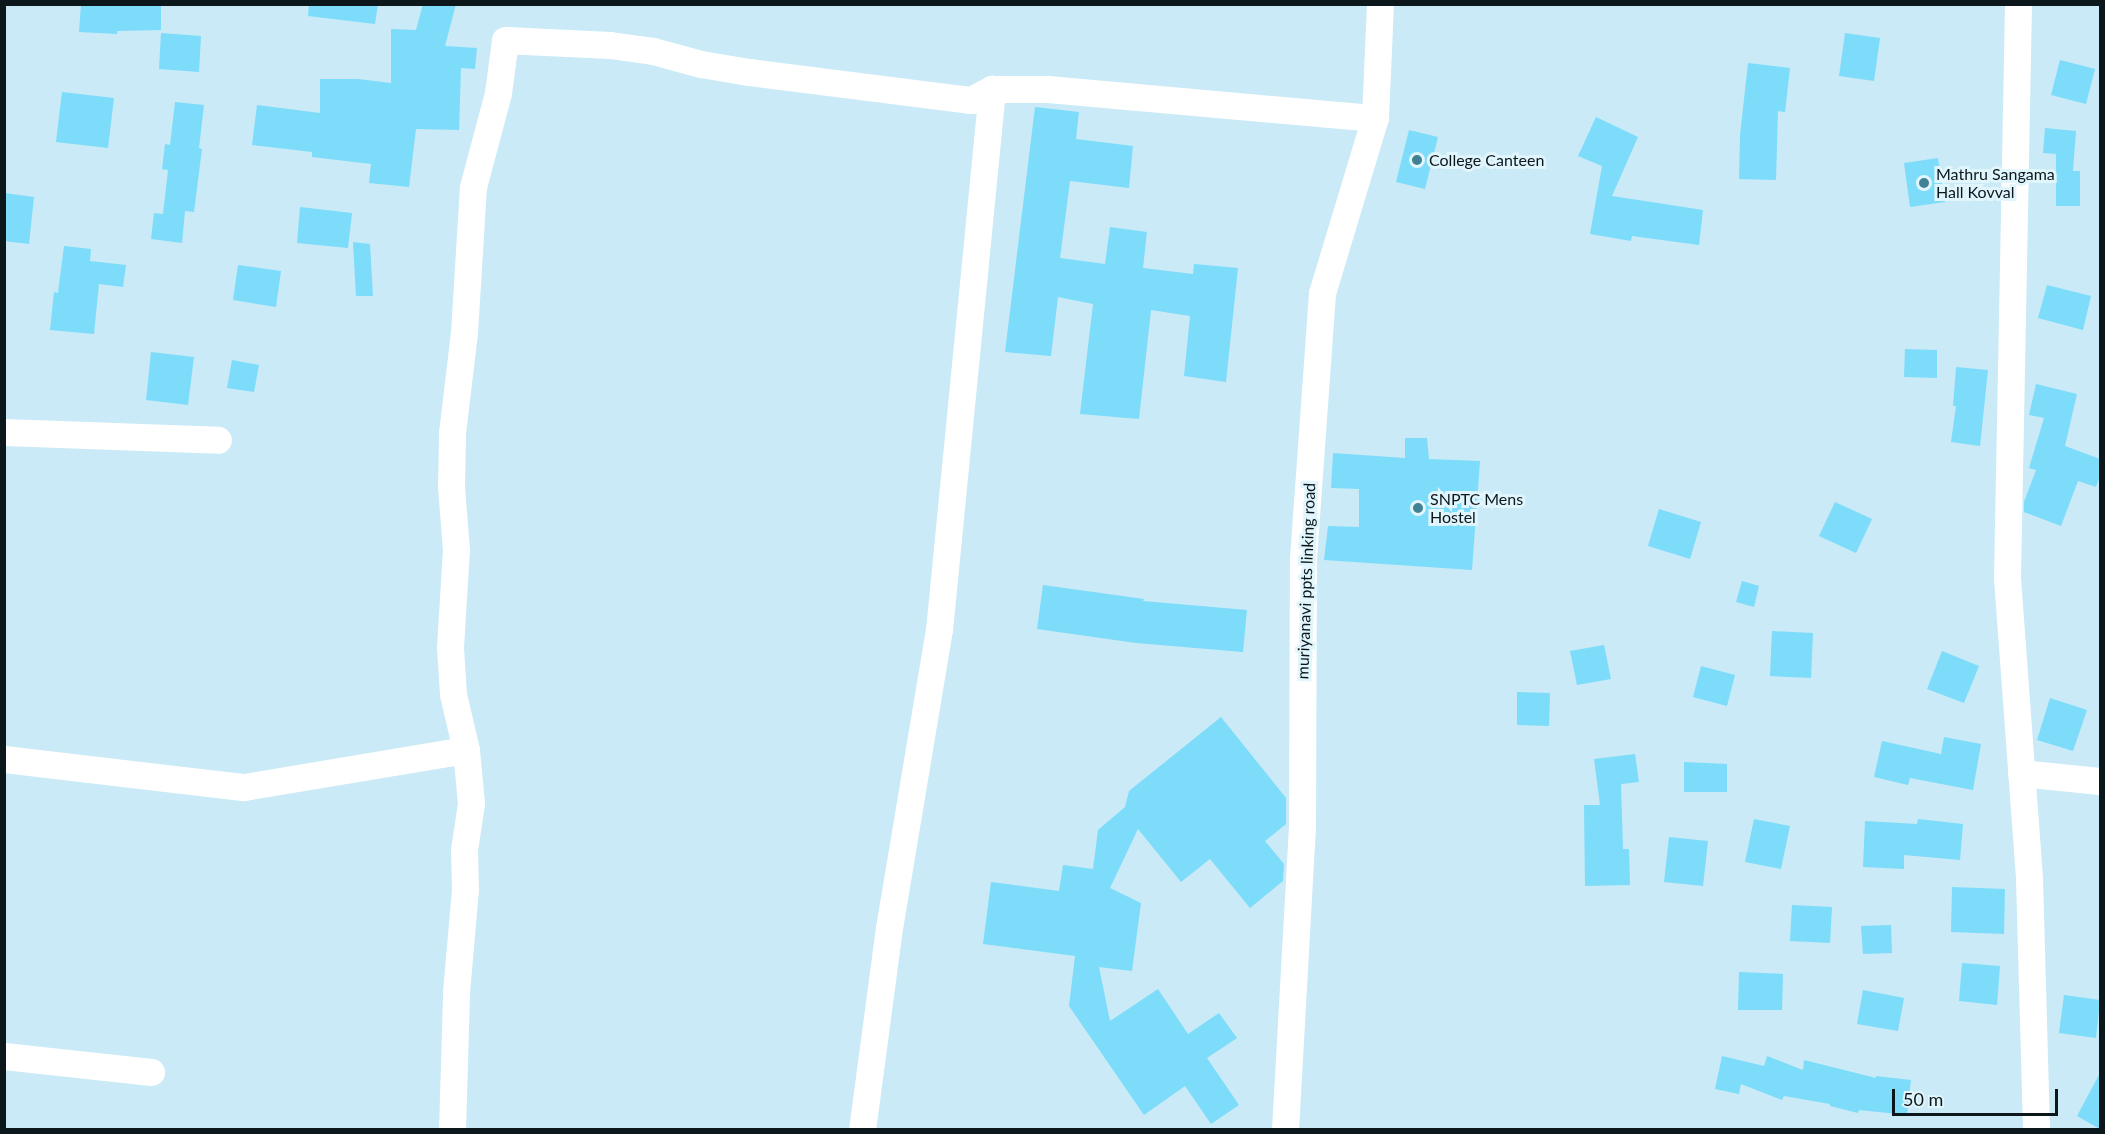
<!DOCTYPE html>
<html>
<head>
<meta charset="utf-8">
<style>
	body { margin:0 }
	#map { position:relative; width:2105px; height:1134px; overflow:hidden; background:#c9eaf6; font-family:Lato,sans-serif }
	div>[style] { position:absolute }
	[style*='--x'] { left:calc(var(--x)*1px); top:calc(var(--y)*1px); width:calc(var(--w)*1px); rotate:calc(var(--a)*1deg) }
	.building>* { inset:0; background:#7ddcfa }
	.minor>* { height:27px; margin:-13.5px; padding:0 13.5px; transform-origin:13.5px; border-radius:13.5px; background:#fff }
	.dots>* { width:16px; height:16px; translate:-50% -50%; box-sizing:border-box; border:3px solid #e1f5fc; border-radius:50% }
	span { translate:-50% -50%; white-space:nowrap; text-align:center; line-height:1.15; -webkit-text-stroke:6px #e1f5fc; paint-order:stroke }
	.poi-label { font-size:16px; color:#0b171b }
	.left { translate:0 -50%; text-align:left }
	.street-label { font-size:16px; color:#0b171b }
	.frame { position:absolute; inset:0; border:6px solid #0b171b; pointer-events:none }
	.scale { position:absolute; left:1892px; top:1089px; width:166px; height:27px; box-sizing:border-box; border:3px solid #0b171b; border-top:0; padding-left:8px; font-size:18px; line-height:21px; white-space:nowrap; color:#0b171b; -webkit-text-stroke:4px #e1f5fc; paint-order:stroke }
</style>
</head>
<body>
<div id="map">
	<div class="building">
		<i style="clip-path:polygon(81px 4px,161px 4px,161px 30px,117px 31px,117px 34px,79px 32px)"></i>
		<i style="clip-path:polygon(309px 4px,378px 4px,375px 24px,308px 16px)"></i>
		<i style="clip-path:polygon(423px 4px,456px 4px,445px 46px,477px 48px,475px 69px,461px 68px,459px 130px,416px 129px,409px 187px,369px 183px,371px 164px,312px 157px,312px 152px,252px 145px,257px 105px,320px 113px,320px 79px,358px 79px,391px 83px,391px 29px,416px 30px)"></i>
		<i style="clip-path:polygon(161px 33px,201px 36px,199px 72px,159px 69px)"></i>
		<i style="clip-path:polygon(1845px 33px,1880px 38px,1874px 81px,1839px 76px)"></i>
		<i style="clip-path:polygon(2060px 60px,2095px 69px,2086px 104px,2051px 95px)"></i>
		<i style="clip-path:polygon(1748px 63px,1790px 68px,1785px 112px,1778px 111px,1776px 180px,1739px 179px,1740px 135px)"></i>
		<i style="clip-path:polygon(62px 92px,114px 98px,108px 148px,56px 142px)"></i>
		<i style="clip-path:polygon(175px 102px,204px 105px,199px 148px,202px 149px,194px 212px,185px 211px,182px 243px,151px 239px,154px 213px,163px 214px,168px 170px,162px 169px,165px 144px,170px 145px)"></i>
		<i style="clip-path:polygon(1035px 107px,1079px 112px,1076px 139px,1133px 146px,1129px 188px,1070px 181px,1060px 258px,1105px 264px,1110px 227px,1147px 232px,1143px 268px,1193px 274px,1194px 264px,1238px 268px,1226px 382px,1184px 376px,1190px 316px,1151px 310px,1139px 419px,1080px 414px,1093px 304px,1058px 297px,1051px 356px,1005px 352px)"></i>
		<i style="clip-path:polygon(1596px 117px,1638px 137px,1612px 196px,1703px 210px,1699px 245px,1632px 236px,1631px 241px,1590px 234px,1602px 166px,1578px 156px)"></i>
		<i style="clip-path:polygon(2045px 128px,2076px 131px,2073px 171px,2080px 171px,2080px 206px,2056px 206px,2056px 154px,2043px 153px)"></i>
		<i style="clip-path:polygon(1409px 130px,1438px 137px,1425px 189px,1396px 182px)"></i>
		<i style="clip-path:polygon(1938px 158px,1945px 202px,1910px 207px,1904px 163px)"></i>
		<i style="clip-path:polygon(4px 193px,34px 197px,29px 244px,4px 241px)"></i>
		<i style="clip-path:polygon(300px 207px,352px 213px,348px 248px,297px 243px)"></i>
		<i style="clip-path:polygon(353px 242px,370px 244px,373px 296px,356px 296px)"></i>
		<i style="clip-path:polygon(64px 246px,91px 249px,90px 261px,126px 265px,123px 287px,99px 284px,94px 334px,50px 330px,54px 292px,58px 293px)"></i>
		<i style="clip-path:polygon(238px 265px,281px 271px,276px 307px,233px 300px)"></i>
		<i style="clip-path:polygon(2047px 285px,2091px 296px,2083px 330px,2038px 318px)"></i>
		<i style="clip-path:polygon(1905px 349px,1937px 350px,1937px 378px,1904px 377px)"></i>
		<i style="clip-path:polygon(151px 352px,194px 357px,188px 405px,146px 400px)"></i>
		<i style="clip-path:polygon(232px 360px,259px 365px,254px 392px,227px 388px)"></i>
		<i style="clip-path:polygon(1956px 367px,1988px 370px,1980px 446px,1951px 442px,1956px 406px,1953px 406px)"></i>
		<i style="clip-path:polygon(2036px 384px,2077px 394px,2065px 446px,2100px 459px,2100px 476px,2096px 487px,2078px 481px,2061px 526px,2024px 512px,2024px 502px,2036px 470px,2029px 468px,2044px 418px,2029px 415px)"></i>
		<i style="clip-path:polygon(1405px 438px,1427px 438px,1429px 459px,1480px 461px,1472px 570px,1324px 560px,1328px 526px,1359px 527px,1359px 489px,1331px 488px,1333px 453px,1405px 458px)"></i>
		<i style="clip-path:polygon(1835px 502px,1872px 519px,1856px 553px,1819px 536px)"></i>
		<i style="clip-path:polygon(1659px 509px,1701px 522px,1690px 559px,1648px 546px)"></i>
		<i style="clip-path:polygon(1742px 581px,1759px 586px,1754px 607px,1736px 602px)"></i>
		<i style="clip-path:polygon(1043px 585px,1144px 599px,1143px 601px,1247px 610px,1243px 652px,1136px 643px,1037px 629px)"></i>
		<i style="clip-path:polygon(1772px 631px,1813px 633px,1811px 678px,1770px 676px)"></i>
		<i style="clip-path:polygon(1604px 645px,1611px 679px,1577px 685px,1570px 651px)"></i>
		<i style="clip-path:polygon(1942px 651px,1979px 666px,1964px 703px,1927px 689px)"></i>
		<i style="clip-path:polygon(1701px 666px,1735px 675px,1727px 706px,1693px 697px)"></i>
		<i style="clip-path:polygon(1517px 692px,1550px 693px,1549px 726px,1517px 725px)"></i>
		<i style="clip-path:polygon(2050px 698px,2087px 710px,2073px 751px,2037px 740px)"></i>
		<i style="clip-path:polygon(1221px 717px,1286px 798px,1286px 824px,1265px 841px,1284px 864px,1283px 881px,1250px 908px,1210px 859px,1181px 882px,1138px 829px,1110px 888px,1141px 903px,1132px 971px,1099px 967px,1110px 1021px,1158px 989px,1188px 1034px,1219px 1013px,1237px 1038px,1207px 1058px,1239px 1105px,1211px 1124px,1185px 1086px,1144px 1115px,1069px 1006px,1075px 956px,983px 944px,991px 882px,1059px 891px,1063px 865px,1093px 869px,1098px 830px,1125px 807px,1129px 791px)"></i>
		<i style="clip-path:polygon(1944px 737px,1981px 744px,1973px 790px,1910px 778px,1908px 785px,1874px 777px,1882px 741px,1941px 754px)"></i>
		<i style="clip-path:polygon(1635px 754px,1639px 782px,1621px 784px,1623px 849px,1629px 849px,1630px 885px,1585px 886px,1584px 805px,1600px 805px,1594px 759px)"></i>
		<i style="clip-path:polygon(1684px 762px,1727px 764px,1727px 792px,1684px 792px)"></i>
		<i style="clip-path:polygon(1754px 819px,1790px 826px,1781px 869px,1745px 862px)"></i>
		<i style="clip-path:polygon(1918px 819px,1963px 824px,1960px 860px,1904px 855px,1904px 869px,1863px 867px,1865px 821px,1917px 824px)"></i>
		<i style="clip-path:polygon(1669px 837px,1708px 841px,1703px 886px,1664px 882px)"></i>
		<i style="clip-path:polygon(1952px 887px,2005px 889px,2004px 934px,1951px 932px)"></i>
		<i style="clip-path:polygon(1792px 905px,1832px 907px,1830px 943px,1790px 941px)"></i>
		<i style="clip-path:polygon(1891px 925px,1892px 953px,1863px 954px,1861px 926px)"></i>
		<i style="clip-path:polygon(1962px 963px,2000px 966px,1997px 1005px,1959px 1001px)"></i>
		<i style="clip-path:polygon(1739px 972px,1783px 974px,1782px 1010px,1738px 1010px)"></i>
		<i style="clip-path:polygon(1863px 990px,1904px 998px,1898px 1031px,1857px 1024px)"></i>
		<i style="clip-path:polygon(2064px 995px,2100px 1000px,2096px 1038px,2059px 1033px)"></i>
		<i style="clip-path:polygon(1722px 1056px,1764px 1066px,1767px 1056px,1803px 1070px,1804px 1060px,1876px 1078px,1876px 1076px,1911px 1080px,1907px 1115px,1859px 1110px,1858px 1113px,1830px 1106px,1830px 1104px,1784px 1096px,1782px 1100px,1741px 1084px,1739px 1094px,1715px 1089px)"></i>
		<i style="clip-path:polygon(2100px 1073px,2100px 1129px,2077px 1116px)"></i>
	</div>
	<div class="minor">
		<i style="--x:2018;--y:4;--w:574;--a:91.1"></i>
		<i style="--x:2007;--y:578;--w:301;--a:85.8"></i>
		<i style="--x:2029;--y:878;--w:252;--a:88.4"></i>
		<i style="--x:4;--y:432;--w:214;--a:2.1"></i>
		<i style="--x:4;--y:759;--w:242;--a:6.7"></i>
		<i style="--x:244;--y:787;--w:225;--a:-9.5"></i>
		<i style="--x:2021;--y:773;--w:79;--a:5.8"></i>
		<i style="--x:4;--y:1056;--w:148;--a:6.2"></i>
		<i style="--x:452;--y:1130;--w:138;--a:-88.3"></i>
		<i style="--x:456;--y:992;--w:102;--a:-85"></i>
		<i style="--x:465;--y:890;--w:40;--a:-91.4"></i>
		<i style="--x:464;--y:850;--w:48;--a:-81.5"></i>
		<i style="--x:471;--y:803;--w:53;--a:-95.4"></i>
		<i style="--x:466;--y:750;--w:57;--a:-103.1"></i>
		<i style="--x:453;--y:694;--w:47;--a:-93.7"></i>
		<i style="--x:450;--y:647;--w:97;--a:-86.5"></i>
		<i style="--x:456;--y:550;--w:63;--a:-94.5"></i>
		<i style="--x:451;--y:487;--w:54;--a:-88.9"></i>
		<i style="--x:452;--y:433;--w:101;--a:-83.2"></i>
		<i style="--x:464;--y:333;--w:146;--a:-86.5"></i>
		<i style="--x:473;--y:187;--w:97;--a:-75.1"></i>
		<i style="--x:498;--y:93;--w:53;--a:-82.5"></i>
		<i style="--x:505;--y:40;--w:105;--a:2.7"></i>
		<i style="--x:610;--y:45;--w:43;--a:7.9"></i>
		<i style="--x:653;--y:51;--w:50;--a:15.2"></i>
		<i style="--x:701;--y:64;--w:49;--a:9.5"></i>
		<i style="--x:749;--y:72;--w:224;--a:7.2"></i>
		<i style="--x:971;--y:100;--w:24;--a:-28"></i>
		<i style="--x:992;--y:89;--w:56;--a:0"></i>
		<i style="--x:1048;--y:89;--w:328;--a:5.1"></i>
		<i style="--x:862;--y:1130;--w:204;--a:-82.4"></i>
		<i style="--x:889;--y:928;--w:302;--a:-80.5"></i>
		<i style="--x:939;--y:630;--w:544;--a:-84.4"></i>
		<i style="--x:1285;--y:1130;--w:302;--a:-86.8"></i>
		<i style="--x:1302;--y:828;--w:270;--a:-89.8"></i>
		<i style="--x:1303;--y:558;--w:266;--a:-85.9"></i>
		<i style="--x:1322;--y:293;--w:183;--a:-73.2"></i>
		<i style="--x:1375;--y:118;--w:114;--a:-87.5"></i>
	</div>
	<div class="dots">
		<i style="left:1417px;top:160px;background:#418194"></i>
		<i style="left:1924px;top:183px;background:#418194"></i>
		<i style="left:1418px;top:508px;background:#418194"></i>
	</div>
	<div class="poi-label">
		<span class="left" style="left:1429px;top:160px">College Canteen</span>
		<span class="left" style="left:1936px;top:183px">Mathru Sangama<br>Hall Kovval</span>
		<span class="left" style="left:1430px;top:508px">SNPTC Mens<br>Hostel</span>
	</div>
	<div class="street-label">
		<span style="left:1306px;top:581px;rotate:-88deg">muriyanavi ppts linking road</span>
	</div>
	<div class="frame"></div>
	<div class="scale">50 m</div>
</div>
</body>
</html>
